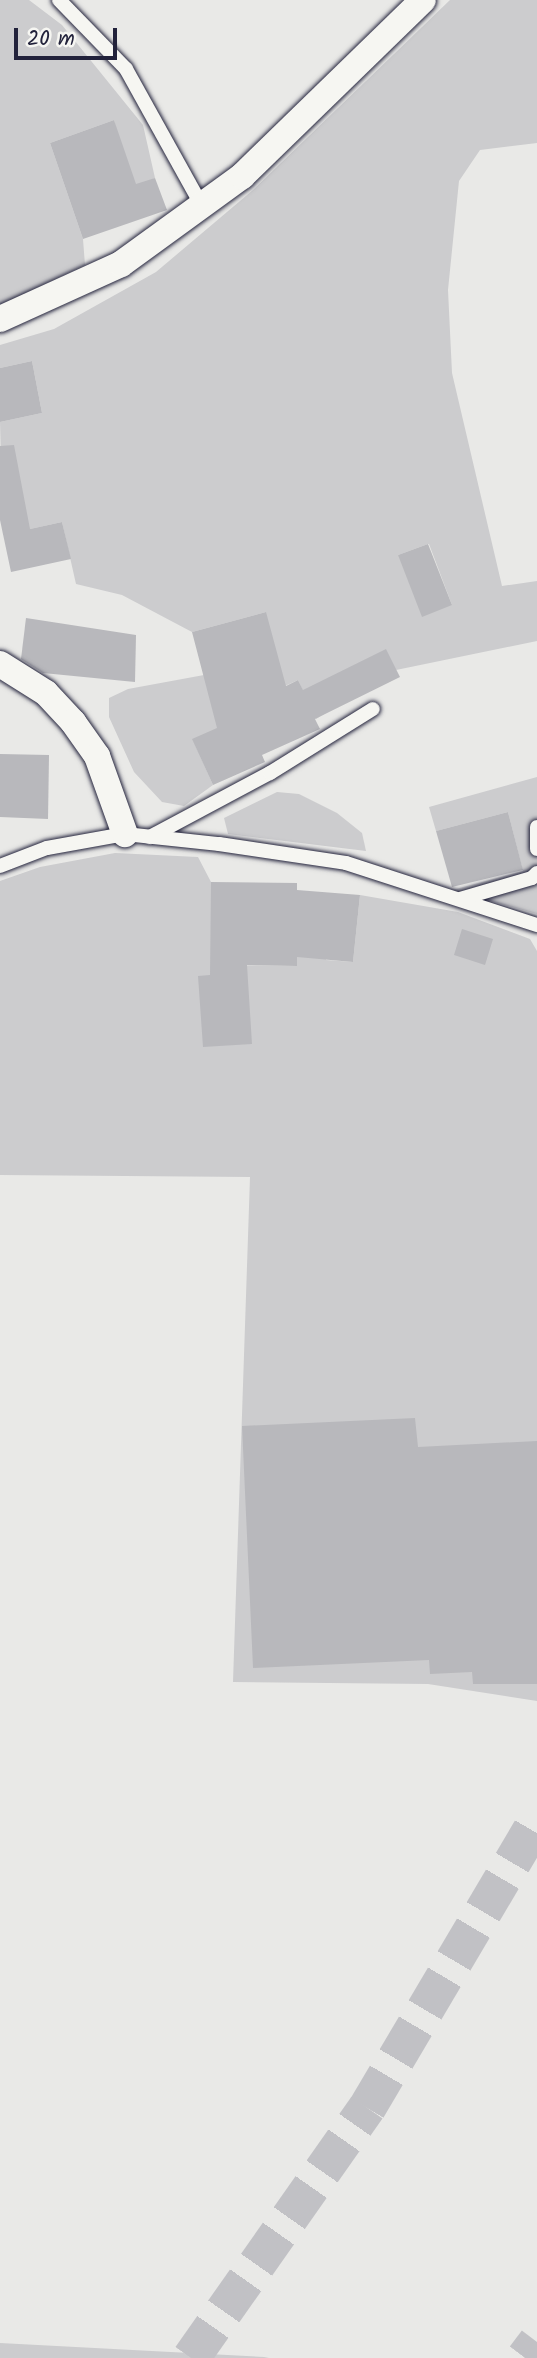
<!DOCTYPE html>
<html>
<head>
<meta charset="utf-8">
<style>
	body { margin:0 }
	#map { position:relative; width:537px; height:2358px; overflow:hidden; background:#e9e9e7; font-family:Kalam,sans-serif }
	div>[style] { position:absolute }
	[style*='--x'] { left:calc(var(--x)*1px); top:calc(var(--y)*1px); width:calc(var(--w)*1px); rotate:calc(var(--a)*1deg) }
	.green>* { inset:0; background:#ccccce }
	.building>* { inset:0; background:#b8b8bc }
	.highway-tunnel>* { height:38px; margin-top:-19px; transform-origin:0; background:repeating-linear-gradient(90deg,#c1c1c5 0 38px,transparent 0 57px) }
	.roads { filter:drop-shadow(0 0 2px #22223b) drop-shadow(0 0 2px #22223b) }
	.lane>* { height:14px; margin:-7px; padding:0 7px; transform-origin:7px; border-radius:7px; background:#f6f6f2 }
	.street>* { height:26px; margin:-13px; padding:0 13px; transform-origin:13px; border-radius:13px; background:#f6f6f2 }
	span { translate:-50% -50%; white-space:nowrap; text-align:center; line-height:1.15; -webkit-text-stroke:5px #f6f6f2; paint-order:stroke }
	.scale { position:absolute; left:14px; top:28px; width:103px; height:32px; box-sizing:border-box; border:4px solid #22223b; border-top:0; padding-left:9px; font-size:21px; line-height:24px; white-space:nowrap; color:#22223b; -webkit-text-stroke:5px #f6f6f2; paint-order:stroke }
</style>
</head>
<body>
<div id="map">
	<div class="green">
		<i style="clip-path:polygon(0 0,29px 0,62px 25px,143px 125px,155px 178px,131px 191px,114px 120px,50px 143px,83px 239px,85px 265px,0 305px)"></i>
		<i style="clip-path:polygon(evenodd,450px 0,537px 0,537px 143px,480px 150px,459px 181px,448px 290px,452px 373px,502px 586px,537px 581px,537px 641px,396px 670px,316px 719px,298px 680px,246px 704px,264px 744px,193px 740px,213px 785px,184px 806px,162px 802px,134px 772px,109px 717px,109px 698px,128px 689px,204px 675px,266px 612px,192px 632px,122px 595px,76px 584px,62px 522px,3px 535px,0 422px,42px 413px,32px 361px,0 368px,0 345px,54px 329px,156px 272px,253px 190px,450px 0,428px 544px,429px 544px,452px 605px,398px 555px,428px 544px)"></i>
		<i style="clip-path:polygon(537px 777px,537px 914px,452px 890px,523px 871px,508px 812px,436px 831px,429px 807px)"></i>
		<i style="clip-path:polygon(277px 792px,299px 794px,337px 813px,362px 833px,366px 851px,228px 834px,224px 818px)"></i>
		<i style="clip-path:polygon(115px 853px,198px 857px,211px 882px,211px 965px,296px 966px,297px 946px,327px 945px,326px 960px,353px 962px,360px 895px,458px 912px,530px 939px,537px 951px,537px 1701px,428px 1684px,233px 1682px,250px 1177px,0 1175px,0 881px,40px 867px)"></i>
		<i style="clip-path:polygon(0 2343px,264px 2357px,269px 2358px,0 2358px)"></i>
	</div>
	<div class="building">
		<i style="clip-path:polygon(114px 120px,136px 184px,155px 178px,167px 210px,83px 239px,50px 143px)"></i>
		<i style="clip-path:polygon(32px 361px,42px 413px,0 422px,0 368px)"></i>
		<i style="clip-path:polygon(14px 445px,30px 529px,62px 522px,71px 559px,11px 572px,0 520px,0 446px)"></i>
		<i style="clip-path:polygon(428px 544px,452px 605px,422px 617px,398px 555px)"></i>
		<i style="clip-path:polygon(266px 612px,286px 686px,298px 680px,303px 690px,386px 649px,400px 677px,315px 719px,320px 729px,262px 755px,265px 762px,213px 785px,192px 739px,217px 728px,192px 632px)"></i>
		<i style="clip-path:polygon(26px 618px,136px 635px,135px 682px,43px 673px,21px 659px)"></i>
		<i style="clip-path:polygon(0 754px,49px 755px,48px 819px,0 817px)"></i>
		<i style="clip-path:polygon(508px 812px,523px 870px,452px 887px,436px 831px)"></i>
		<i style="clip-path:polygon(211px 882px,297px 883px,297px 890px,360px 895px,353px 962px,297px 957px,297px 966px,247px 965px,252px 1044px,203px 1047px,198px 976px,210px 975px)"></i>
		<i style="clip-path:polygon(462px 929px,493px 939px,485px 965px,454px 955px)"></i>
		<i style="clip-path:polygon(415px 1418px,418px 1447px,537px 1441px,537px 1684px,473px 1684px,472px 1672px,430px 1674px,429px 1660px,253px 1668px,242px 1426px)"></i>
	</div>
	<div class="highway-tunnel">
		<i style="--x:191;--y:2358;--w:306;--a:-54.9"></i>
		<i style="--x:367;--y:2108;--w:334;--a:-59.4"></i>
		<i style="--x:525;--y:2358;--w:20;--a:-53"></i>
	</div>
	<div class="roads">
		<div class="lane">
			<i style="--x:59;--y:0;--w:96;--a:45.8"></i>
			<i style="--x:126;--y:69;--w:157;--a:61"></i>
			<i style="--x:537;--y:827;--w:22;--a:90"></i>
			<i style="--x:150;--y:837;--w:136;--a:-28.1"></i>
			<i style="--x:270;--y:773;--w:121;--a:-31.9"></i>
			<i style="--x:0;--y:866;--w:50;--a:-21"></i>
			<i style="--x:47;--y:848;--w:79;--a:-10.2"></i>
			<i style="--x:125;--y:834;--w:95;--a:6.1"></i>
			<i style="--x:219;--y:844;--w:128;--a:8.5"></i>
			<i style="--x:346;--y:863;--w:201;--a:18"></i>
			<i style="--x:460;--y:899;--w:75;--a:-16.3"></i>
			<i style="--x:532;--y:878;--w:7;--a:-45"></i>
		</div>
		<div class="street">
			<i style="--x:0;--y:319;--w:133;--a:-24.4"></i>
			<i style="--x:121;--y:264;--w:150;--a:-36"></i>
			<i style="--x:242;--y:176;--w:252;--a:-44.2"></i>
			<i style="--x:0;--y:664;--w:54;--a:32.2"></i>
			<i style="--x:46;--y:693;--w:40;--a:47"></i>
			<i style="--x:73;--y:722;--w:42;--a:54.8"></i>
			<i style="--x:97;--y:756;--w:83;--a:70.3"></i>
		</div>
	</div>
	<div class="scale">20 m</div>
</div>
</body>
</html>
